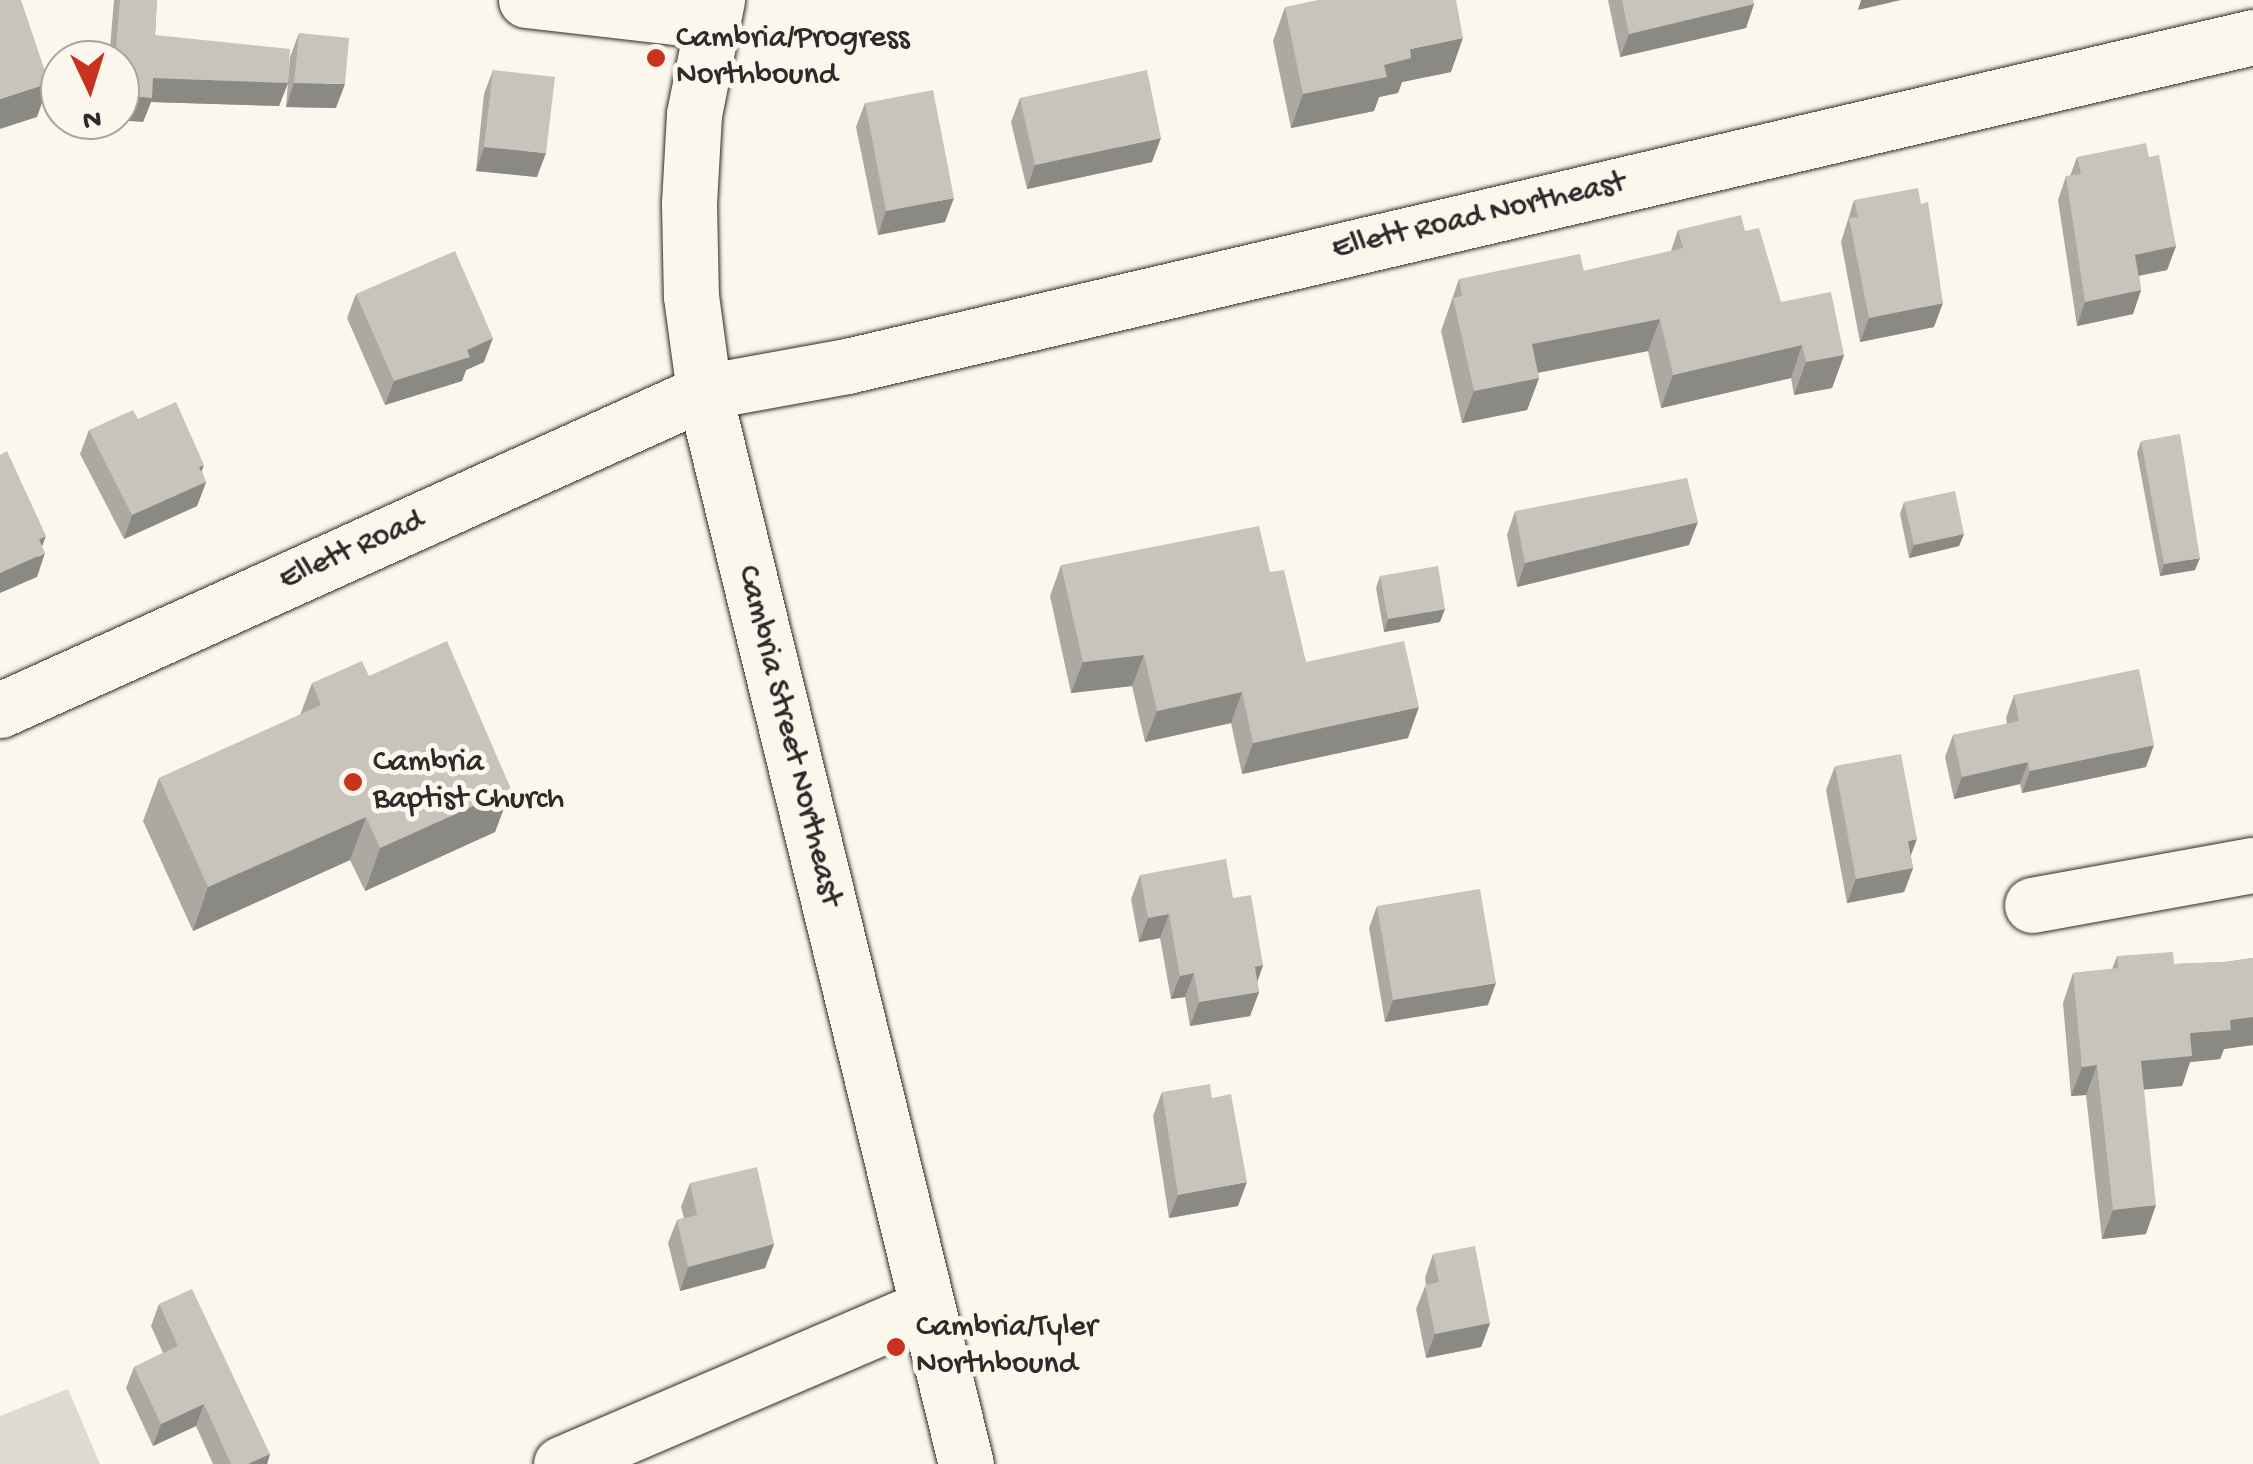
<!DOCTYPE html>
<html>
<head>
<meta charset="utf-8">
<style>
	body { margin:0 }
	#map { position:relative; width:2253px; height:1464px; overflow:hidden; background:#fbf7ec; font-family:"Gochi Hand",sans-serif }
	div>[style] { position:absolute }
	[style*='--x'] { left:calc(var(--x)*1px); top:calc(var(--y)*1px); width:calc(var(--w)*1px); rotate:calc(var(--a)*1deg) }
	.green>* { inset:0; background:#dddad0 }
	.roads { filter:drop-shadow(0 0 2px #2b2b2b) drop-shadow(0 0 2px #2b2b2b) }
	.minor>* { height:55px; margin:-27.5px; padding:0 27.5px; transform-origin:27.5px; border-radius:27.5px; background:#fbf7ec }
	.tertiary>* { height:55px; margin:-27.5px; padding:0 27.5px; transform-origin:27.5px; border-radius:27.5px; background:#fbf7ec }
	.secondary>* { height:55px; margin:-27.5px; padding:0 27.5px; transform-origin:27.5px; border-radius:27.5px; background:#fbf7ec }
	.wall>* { inset:0; background:#aba9a2 }
	.shaded-wall>* { inset:0; background:#8b8984 }
	.building>* { inset:0; background:#c7c4bc }
	.dots>* { width:28px; height:28px; translate:-50% -50%; box-sizing:border-box; border:5px solid #fbf7ec; border-radius:50% }
	span { translate:-50% -50%; white-space:nowrap; text-align:center; line-height:1.15; -webkit-text-stroke:10px #fbf7ec; paint-order:stroke }
	.poi-label { font-size:32px; color:#2b2b2b }
	.left { translate:0 -50%; text-align:left }
	.street-label { font-size:32px; color:#2b2b2b }
	.north { position:absolute; left:40px; top:40px; width:100px; height:100px; box-sizing:border-box; background:#fbf7ec; border:2px solid #a8a59f; border-radius:50%; rotate:176deg; font-size:28px; font-weight:700; line-height:40px; text-align:center; color:#2b2b2b }
	.north::after { content:''; display:block; margin:auto; width:35px; height:45px; background:#c8321e; clip-path:polygon(50% 0,100% 100%,50% 72%,0 100%) }
</style>
</head>
<body>
<div id="map">
	<div class="green">
		<i style="clip-path:polygon(68px 1389px,100px 1464px,0 1464px,0 1416px)"></i>
	</div>
	<div class="roads">
		<div class="minor">
			<i style="--x:526;--y:0;--w:184;--a:6.5"></i>
			<i style="--x:704;--y:392;--w:145;--a:-10.3"></i>
			<i style="--x:847;--y:366;--w:1444;--a:-13.17"></i>
			<i style="--x:2032;--y:905;--w:225;--a:-10.3"></i>
			<i style="--x:561;--y:1464;--w:398;--a:-23.2"></i>
		</div>
		<div class="tertiary">
			<i style="--x:0;--y:710;--w:772;--a:-24.31"></i>
		</div>
		<div class="secondary">
			<i style="--x:717;--y:0;--w:116;--a:101.4"></i>
			<i style="--x:694;--y:114;--w:90;--a:93.2"></i>
			<i style="--x:689;--y:204;--w:92;--a:88.8"></i>
			<i style="--x:691;--y:296;--w:97;--a:82.3"></i>
			<i style="--x:704;--y:392;--w:1104;--a:76.27"></i>
		</div>
	</div>
	<div class="wall">
		<i style="clip-path:polygon(114px 0,157px 0,155px 35px,288px 79px,290px 57px,299px 33px,336px 108px,286px 107px,288px 83px,279px 106px,151px 102px,143px 122px,120px 60px,109px 60px)"></i>
		<i style="clip-path:polygon(1608px 0,1753px 0,1754px 4px,1746px 28px,1620px 57px)"></i>
		<i style="clip-path:polygon(1285px 7px,1451px 72px,1402px 82px,1398px 93px,1379px 97px,1374px 111px,1291px 128px,1273px 41px)"></i>
		<i style="clip-path:polygon(493px 70px,537px 177px,476px 171px,484px 94px)"></i>
		<i style="clip-path:polygon(1020px 98px,1152px 162px,1027px 189px,1011px 122px)"></i>
		<i style="clip-path:polygon(865px 103px,945px 222px,878px 235px,856px 127px)"></i>
		<i style="clip-path:polygon(2077px 157px,2149px 157px,2176px 246px,2167px 270px,2139px 276px,2141px 290px,2133px 314px,2077px 326px,2058px 200px,2066px 176px,2070px 176px)"></i>
		<i style="clip-path:polygon(1854px 200px,1934px 327px,1860px 342px,1841px 242px)"></i>
		<i style="clip-path:polygon(1678px 230px,1745px 231px,1781px 302px,1844px 355px,1832px 388px,1794px 395px,1791px 378px,1661px 408px,1648px 351px,1538px 373px,1539px 378px,1527px 410px,1462px 423px,1441px 331px,1459px 279px,1584px 271px,1671px 251px)"></i>
		<i style="clip-path:polygon(356px 294px,484px 362px,466px 370px,462px 381px,385px 405px,347px 318px)"></i>
		<i style="clip-path:polygon(138px 419px,202px 472px,206px 482px,197px 506px,124px 539px,80px 454px,89px 430px)"></i>
		<i style="clip-path:polygon(2141px 441px,2195px 570px,2160px 576px,2137px 453px)"></i>
		<i style="clip-path:polygon(1904px 502px,1964px 534px,1959px 546px,1909px 558px,1900px 514px)"></i>
		<i style="clip-path:polygon(1515px 511px,1689px 545px,1517px 587px,1507px 535px)"></i>
		<i style="clip-path:polygon(1061px 565px,1270px 572px,1306px 662px,1408px 738px,1242px 774px,1231px 723px,1145px 742px,1132px 686px,1071px 693px,1050px 596px)"></i>
		<i style="clip-path:polygon(1380px 576px,1440px 622px,1384px 632px,1376px 588px)"></i>
		<i style="clip-path:polygon(369px 676px,511px 789px,495px 832px,365px 891px,350px 860px,193px 931px,143px 821px,159px 778px,300px 715px,312px 683px)"></i>
		<i style="clip-path:polygon(2014px 695px,2146px 767px,2022px 793px,2020px 784px,1954px 799px,1945px 757px,1953px 735px,2007px 724px,2006px 718px)"></i>
		<i style="clip-path:polygon(1835px 766px,1911px 857px,1913px 868px,1904px 892px,1847px 903px,1826px 790px)"></i>
		<i style="clip-path:polygon(1140px 875px,1233px 898px,1263px 965px,1257px 982px,1259px 992px,1250px 1016px,1190px 1026px,1185px 997px,1171px 999px,1160px 938px,1139px 942px,1131px 899px)"></i>
		<i style="clip-path:polygon(1377px 906px,1488px 1005px,1385px 1022px,1369px 928px)"></i>
		<i style="clip-path:polygon(2117px 956px,2174px 964px,2225px 962px,2253px 958px,2253px 1045px,2224px 1049px,2220px 1059px,2190px 1062px,2182px 1086px,2144px 1089px,2146px 1234px,2102px 1239px,2086px 1095px,2071px 1096px,2063px 1003px,2073px 973px,2112px 969px)"></i>
		<i style="clip-path:polygon(1162px 1092px,1238px 1206px,1169px 1218px,1153px 1116px)"></i>
		<i style="clip-path:polygon(690px 1183px,774px 1244px,765px 1268px,680px 1291px,668px 1243px,677px 1220px,684px 1218px,681px 1207px)"></i>
		<i style="clip-path:polygon(1433px 1254px,1490px 1323px,1481px 1347px,1426px 1358px,1416px 1309px,1426px 1284px,1425px 1278px)"></i>
		<i style="clip-path:polygon(159px 1304px,270px 1454px,267px 1464px,213px 1464px,196px 1426px,153px 1446px,126px 1388px,134px 1367px,163px 1353px,151px 1326px)"></i>
	</div>
	<div class="shaded-wall">
		<i style="clip-path:polygon(1861px 0,1901px 0,1858px 10px)"></i>
		<i style="clip-path:polygon(1754px 4px,1746px 28px,1620px 57px,1629px 34px)"></i>
		<i style="clip-path:polygon(1463px 38px,1451px 72px,1402px 82px,1398px 93px,1379px 97px,1374px 111px,1291px 128px,1303px 94px,1384px 65px,1410px 49px)"></i>
		<i style="clip-path:polygon(153px 78px,288px 83px,279px 106px,151px 102px,143px 122px,118px 120px,120px 120px,120px 95px)"></i>
		<i style="clip-path:polygon(49px 83px,37px 117px,0 129px,0 99px)"></i>
		<i style="clip-path:polygon(294px 83px,345px 84px,336px 108px,286px 107px)"></i>
		<i style="clip-path:polygon(1161px 138px,1152px 162px,1027px 189px,1035px 165px)"></i>
		<i style="clip-path:polygon(484px 147px,546px 153px,537px 177px,476px 171px)"></i>
		<i style="clip-path:polygon(954px 198px,945px 222px,878px 235px,886px 211px)"></i>
		<i style="clip-path:polygon(2176px 246px,2167px 270px,2126px 278px,2135px 255px)"></i>
		<i style="clip-path:polygon(2141px 290px,2133px 314px,2077px 326px,2085px 302px)"></i>
		<i style="clip-path:polygon(1943px 303px,1934px 327px,1860px 342px,1869px 318px)"></i>
		<i style="clip-path:polygon(1660px 319px,1648px 351px,1520px 376px,1532px 344px)"></i>
		<i style="clip-path:polygon(493px 338px,484px 362px,466px 370px,462px 381px,385px 405px,394px 381px)"></i>
		<i style="clip-path:polygon(1802px 345px,1791px 378px,1661px 408px,1673px 375px)"></i>
		<i style="clip-path:polygon(1844px 355px,1832px 388px,1794px 395px,1806px 362px)"></i>
		<i style="clip-path:polygon(1539px 378px,1527px 410px,1462px 423px,1474px 391px)"></i>
		<i style="clip-path:polygon(204px 465px,196px 486px,206px 482px,197px 506px,124px 539px,132px 515px,199px 467px)"></i>
		<i style="clip-path:polygon(1698px 522px,1689px 545px,1517px 587px,1525px 563px)"></i>
		<i style="clip-path:polygon(1964px 534px,1959px 546px,1909px 558px,1914px 545px)"></i>
		<i style="clip-path:polygon(46px 536px,38px 557px,45px 553px,37px 577px,0 593px,0 573px,39px 539px)"></i>
		<i style="clip-path:polygon(2200px 558px,2195px 570px,2160px 576px,2164px 564px)"></i>
		<i style="clip-path:polygon(1445px 609px,1440px 622px,1384px 632px,1388px 619px)"></i>
		<i style="clip-path:polygon(1144px 655px,1132px 686px,1071px 693px,1083px 662px)"></i>
		<i style="clip-path:polygon(1242px 692px,1231px 723px,1145px 742px,1157px 711px)"></i>
		<i style="clip-path:polygon(1419px 707px,1408px 738px,1242px 774px,1253px 743px)"></i>
		<i style="clip-path:polygon(2154px 745px,2146px 767px,2022px 793px,2030px 771px)"></i>
		<i style="clip-path:polygon(2028px 762px,2020px 784px,1954px 799px,1962px 777px)"></i>
		<i style="clip-path:polygon(511px 789px,495px 832px,365px 891px,380px 848px)"></i>
		<i style="clip-path:polygon(366px 817px,350px 860px,193px 931px,208px 887px)"></i>
		<i style="clip-path:polygon(1917px 839px,1908px 863px,1908px 841px)"></i>
		<i style="clip-path:polygon(1913px 868px,1904px 892px,1847px 903px,1856px 879px)"></i>
		<i style="clip-path:polygon(1169px 914px,1160px 938px,1139px 942px,1148px 918px)"></i>
		<i style="clip-path:polygon(1263px 965px,1255px 989px,1255px 967px)"></i>
		<i style="clip-path:polygon(1194px 973px,1185px 997px,1171px 999px,1180px 976px)"></i>
		<i style="clip-path:polygon(1496px 983px,1488px 1005px,1385px 1022px,1393px 1000px)"></i>
		<i style="clip-path:polygon(1259px 992px,1250px 1016px,1190px 1026px,1199px 1002px)"></i>
		<i style="clip-path:polygon(2253px 1017px,2253px 1045px,2224px 1049px,2220px 1059px,2190px 1062px,2182px 1086px,2130px 1091px,2141px 1061px,2190px 1033px,2230px 1020px)"></i>
		<i style="clip-path:polygon(2097px 1065px,2086px 1095px,2071px 1096px,2082px 1067px)"></i>
		<i style="clip-path:polygon(1247px 1182px,1238px 1206px,1169px 1218px,1178px 1195px)"></i>
		<i style="clip-path:polygon(2156px 1205px,2146px 1234px,2102px 1239px,2113px 1210px)"></i>
		<i style="clip-path:polygon(774px 1244px,765px 1268px,680px 1291px,688px 1267px)"></i>
		<i style="clip-path:polygon(1490px 1323px,1481px 1347px,1426px 1358px,1435px 1334px)"></i>
		<i style="clip-path:polygon(204px 1404px,196px 1426px,153px 1446px,161px 1424px)"></i>
		<i style="clip-path:polygon(270px 1454px,267px 1464px,248px 1464px)"></i>
	</div>
	<div class="building">
		<i style="clip-path:polygon(0 0,21px 0,49px 83px,0 99px)"></i>
		<i style="clip-path:polygon(120px 0,157px 0,155px 35px,290px 49px,288px 83px,153px 78px,152px 98px,120px 95px,120px 60px,115px 60px)"></i>
		<i style="clip-path:polygon(1318px 0,1456px 0,1463px 38px,1410px 49px,1411px 58px,1384px 65px,1387px 77px,1303px 94px,1285px 7px)"></i>
		<i style="clip-path:polygon(1622px 0,1753px 0,1754px 4px,1629px 34px)"></i>
		<i style="clip-path:polygon(299px 33px,349px 38px,345px 84px,294px 83px)"></i>
		<i style="clip-path:polygon(493px 70px,555px 77px,546px 153px,484px 147px)"></i>
		<i style="clip-path:polygon(1147px 70px,1161px 138px,1035px 165px,1020px 98px)"></i>
		<i style="clip-path:polygon(933px 90px,954px 198px,886px 211px,865px 103px)"></i>
		<i style="clip-path:polygon(2146px 143px,2149px 157px,2159px 155px,2176px 246px,2135px 255px,2141px 290px,2085px 302px,2066px 176px,2081px 174px,2077px 157px)"></i>
		<i style="clip-path:polygon(1918px 188px,1921px 204px,1928px 202px,1943px 303px,1869px 318px,1849px 218px,1858px 217px,1854px 200px)"></i>
		<i style="clip-path:polygon(1741px 215px,1745px 231px,1759px 228px,1781px 302px,1831px 292px,1844px 355px,1806px 362px,1802px 345px,1673px 375px,1660px 319px,1532px 344px,1539px 378px,1474px 391px,1453px 298px,1462px 296px,1459px 279px,1580px 254px,1584px 271px,1683px 248px,1678px 230px)"></i>
		<i style="clip-path:polygon(455px 251px,493px 338px,467px 350px,470px 357px,394px 381px,356px 294px)"></i>
		<i style="clip-path:polygon(176px 402px,204px 465px,199px 467px,206px 482px,132px 515px,89px 430px,133px 410px,138px 419px)"></i>
		<i style="clip-path:polygon(2180px 434px,2200px 558px,2164px 564px,2141px 441px)"></i>
		<i style="clip-path:polygon(7px 451px,46px 536px,39px 539px,45px 553px,0 573px,0 455px)"></i>
		<i style="clip-path:polygon(1687px 478px,1698px 522px,1525px 563px,1515px 511px)"></i>
		<i style="clip-path:polygon(1955px 491px,1964px 534px,1914px 545px,1904px 502px)"></i>
		<i style="clip-path:polygon(1259px 526px,1270px 572px,1284px 570px,1306px 662px,1404px 641px,1419px 707px,1253px 743px,1242px 692px,1157px 711px,1144px 655px,1083px 662px,1061px 565px)"></i>
		<i style="clip-path:polygon(1438px 566px,1445px 609px,1388px 619px,1380px 576px)"></i>
		<i style="clip-path:polygon(447px 641px,511px 789px,380px 848px,366px 817px,208px 887px,159px 778px,321px 705px,312px 683px,362px 661px,369px 676px)"></i>
		<i style="clip-path:polygon(2139px 669px,2154px 745px,2030px 771px,2028px 762px,1962px 777px,1953px 735px,2019px 721px,2014px 695px)"></i>
		<i style="clip-path:polygon(1901px 754px,1917px 839px,1908px 841px,1913px 868px,1856px 879px,1835px 766px)"></i>
		<i style="clip-path:polygon(1226px 859px,1233px 898px,1251px 895px,1263px 965px,1255px 967px,1259px 992px,1199px 1002px,1194px 973px,1180px 976px,1169px 914px,1148px 918px,1140px 875px)"></i>
		<i style="clip-path:polygon(1480px 889px,1496px 983px,1393px 1000px,1377px 906px)"></i>
		<i style="clip-path:polygon(2173px 952px,2174px 964px,2225px 962px,2253px 958px,2253px 1017px,2230px 1020px,2231px 1030px,2190px 1033px,2192px 1056px,2141px 1061px,2156px 1205px,2113px 1210px,2097px 1065px,2082px 1067px,2073px 973px,2118px 968px,2117px 956px)"></i>
		<i style="clip-path:polygon(1210px 1084px,1212px 1098px,1231px 1094px,1247px 1182px,1178px 1195px,1162px 1092px)"></i>
		<i style="clip-path:polygon(757px 1167px,774px 1244px,688px 1267px,677px 1220px,697px 1215px,690px 1183px)"></i>
		<i style="clip-path:polygon(1475px 1246px,1490px 1323px,1435px 1334px,1425px 1285px,1439px 1282px,1433px 1254px)"></i>
		<i style="clip-path:polygon(192px 1289px,270px 1454px,248px 1464px,231px 1464px,204px 1404px,161px 1424px,134px 1367px,178px 1346px,159px 1304px)"></i>
	</div>
	<div class="dots">
		<i style="left:656px;top:58px;background:#c8321e"></i>
		<i style="left:353px;top:782px;background:#c8321e"></i>
		<i style="left:896px;top:1347px;background:#c8321e"></i>
	</div>
	<div class="poi-label">
		<span class="left" style="left:676px;top:58px">Cambria/Progress<br>Northbound</span>
		<span class="left" style="left:373px;top:782px">Cambria<br>Baptist Church</span>
		<span class="left" style="left:916px;top:1347px">Cambria/Tyler<br>Northbound</span>
	</div>
	<div class="street-label">
		<span style="left:1479px;top:217px;rotate:-13deg">Ellett Road Northeast</span>
		<span style="left:352px;top:551px;rotate:-24deg">Ellett Road</span>
		<span style="left:788px;top:736px;rotate:76deg">Cambria Street Northeast</span>
	</div>
	<div class="north">N</div>
</div>
</body>
</html>
